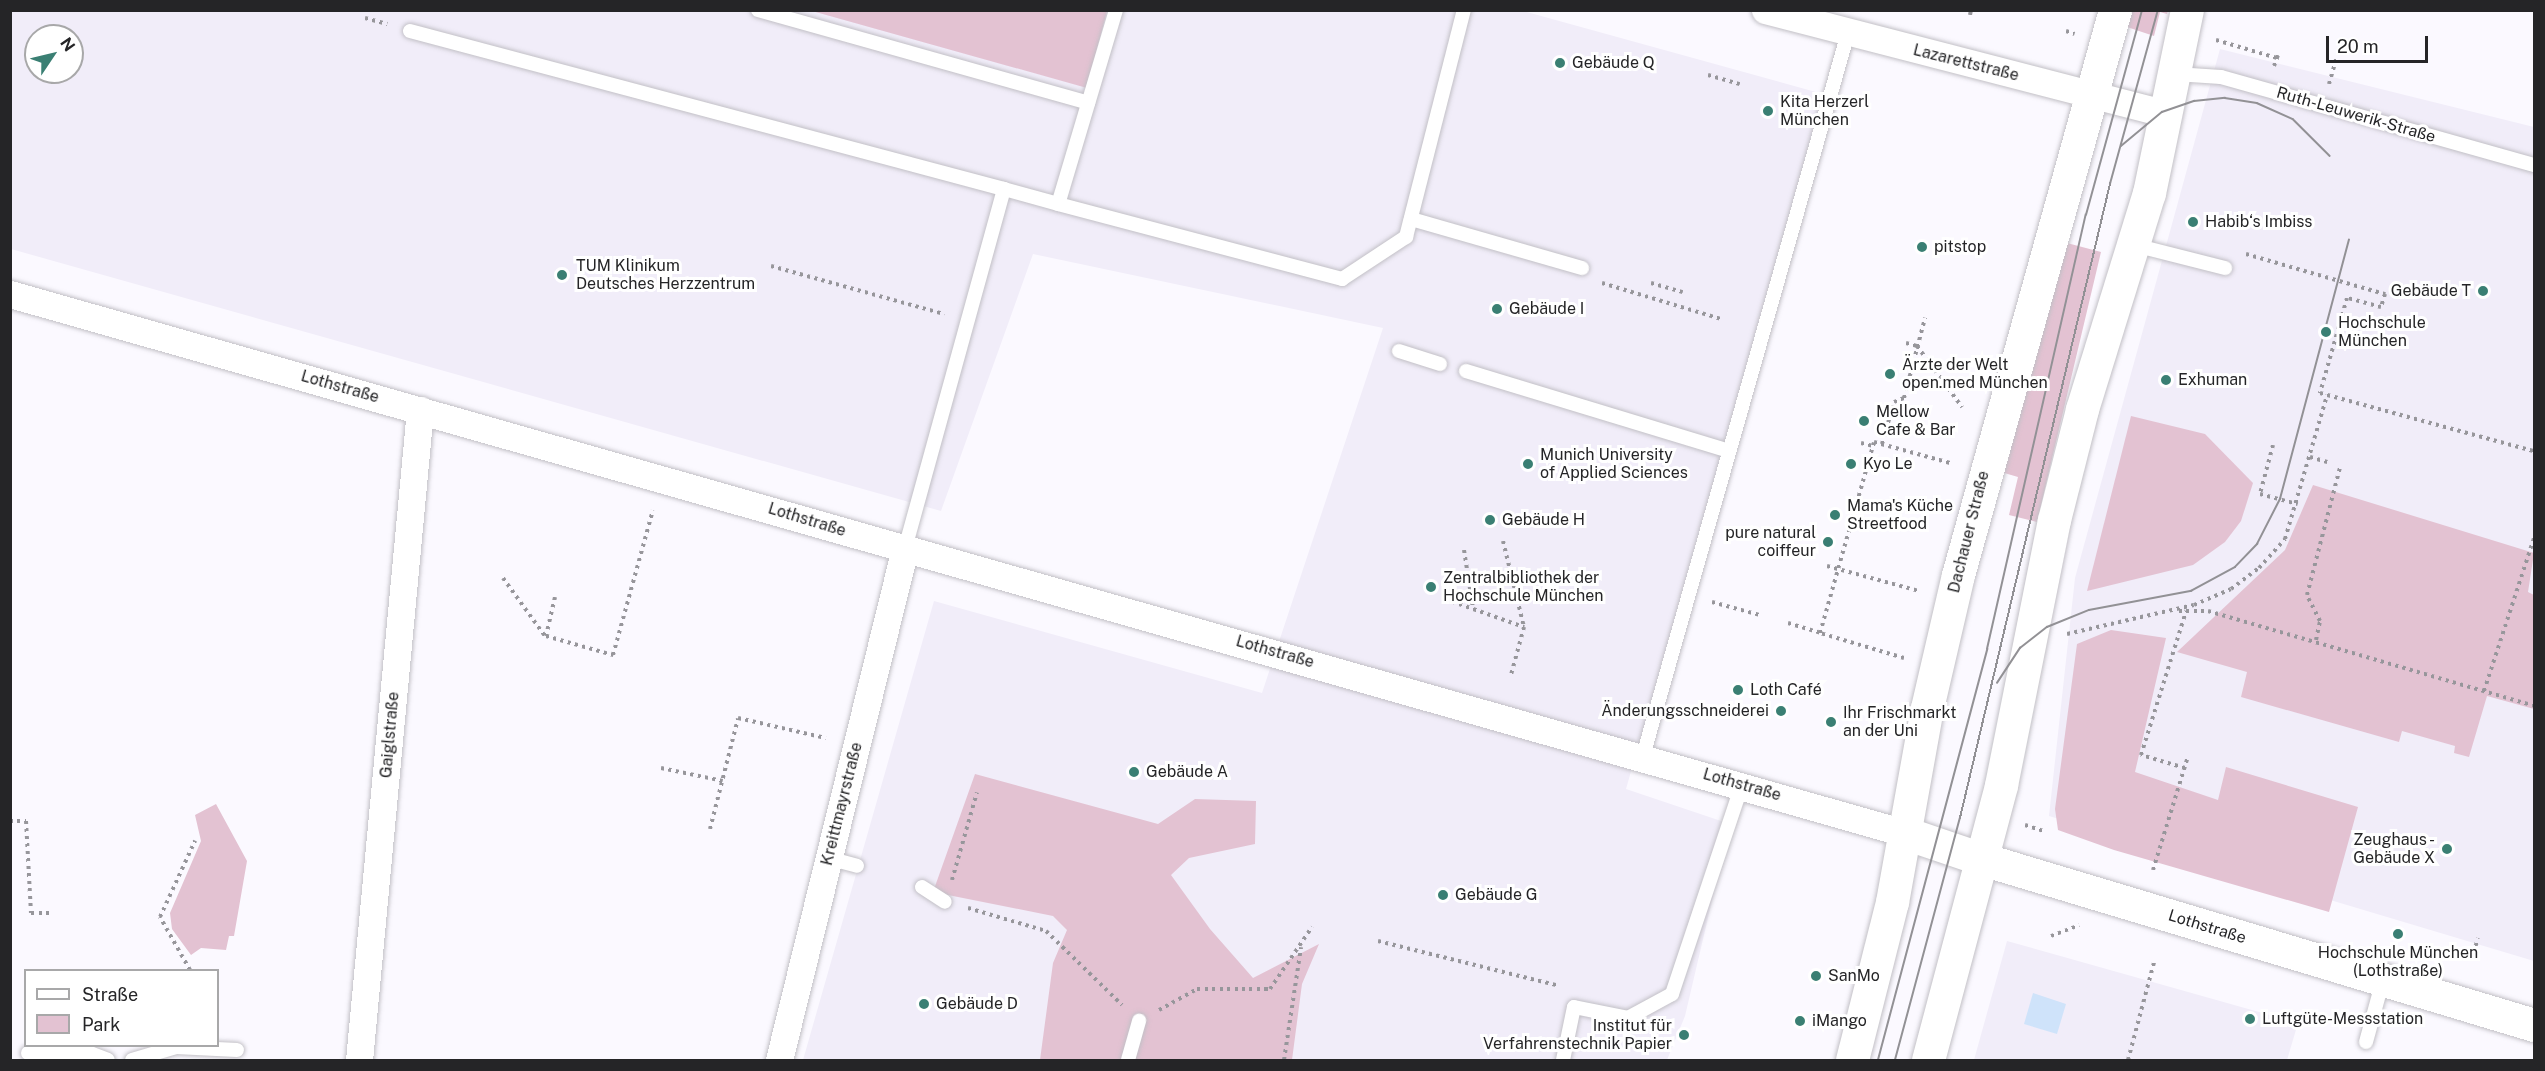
<!DOCTYPE html>
<html>
<head>
<meta charset="utf-8">
<style>
	body { margin:0 }
	#map { position:relative; width:2545px; height:1071px; overflow:hidden; background:#fbf9ff; font-family:"Public Sans",sans-serif }
	div>[style] { position:absolute }
	[style*='--x'] { left:calc(var(--x)*1px); top:calc(var(--y)*1px); width:calc(var(--w)*1px); rotate:calc(var(--a)*1deg) }
	.built>* { inset:0; background:#f1edf9 }
	.green>* { inset:0; background:#e3c2d2 }
	.water>* { inset:0; background:#cfe3fa }
	.path>* { height:4px; margin-top:-2px; transform-origin:0; background:repeating-linear-gradient(90deg,#97969b 0 3px,transparent 0 7.5px) }
	.roads { filter:drop-shadow(0 0 2px #c2c0c6) drop-shadow(0 0 2px #c2c0c6) }
	.lane>* { height:14px; margin:-7px; padding:0 7px; transform-origin:7px; border-radius:7px; background:#fff }
	.street>* { height:27px; margin:-13.5px; padding:0 13.5px; transform-origin:13.5px; border-radius:13.5px; background:#fff }
	.secondary>* { height:33px; margin:-16.5px; padding:0 16.5px; transform-origin:16.5px; border-radius:16.5px; background:#fff }
	.tram>* { height:1.5px; margin:-0.75px; padding:0 0.75px; transform-origin:0.75px; border-radius:0.75px; background:#929195 }
	.dots>* { width:16px; height:16px; translate:-50% -50%; box-sizing:border-box; border:3px solid #fff; border-radius:50% }
	span { translate:-50% -50%; white-space:nowrap; text-align:center; line-height:1.15; -webkit-text-stroke:6px #fff; paint-order:stroke }
	.poi-label { font-size:16px; color:#252527 }
	.left { translate:0 -50%; text-align:left }
	.right { translate:-100% -50%; text-align:right }
	.street-label { font-size:16px; color:#252527 }
	.frame { position:absolute; inset:0; border:12px solid #252527; pointer-events:none }
	.legend { position:absolute; left:24px; top:969px; width:195px; height:78px; box-sizing:border-box; background:#fff; border:2px solid #a8a8a9; margin:0; padding:8px 10px; list-style:none; font-size:18px; color:#252527 }
	.legend li { display:flex; align-items:center; gap:12px; height:30px }
	.legend b { width:30px; border:2px solid #a8a8a9 }
	.north { position:absolute; left:24px; top:24px; width:60px; height:60px; box-sizing:border-box; background:#fff; border:2px solid #a8a8a9; border-radius:50%; rotate:55deg; font-size:16px; font-weight:700; line-height:24px; text-align:center; color:#252527 }
	.north::after { content:''; display:block; margin:auto; width:21px; height:27px; background:#3a7f73; clip-path:polygon(50% 0,100% 100%,50% 72%,0 100%) }
	.scale { position:absolute; left:2326px; top:36px; width:102px; height:27px; box-sizing:border-box; border:3px solid #252527; border-top:0; padding-left:8px; font-size:18px; line-height:21px; white-space:nowrap; color:#252527; -webkit-text-stroke:4px #fff; paint-order:stroke }
</style>
</head>
<body>
<div id="map">
	<div class="built">
		<i style="clip-path:polygon(evenodd,10px 11px,1523px 11px,1823px 94px,1626px 789px,1730px 824px,1685px 1016px,1667px 1060px,803px 1060px,934px 601px,1262px 693px,1383px 328px,1033px 254px,941px 511px,11px 249px,10px 11px,36px 36px,72px 36px,72px 72px,36px 72px,36px 36px)"></i>
		<i style="clip-path:polygon(2220px 49px,2534px 127px,2534px 961px,2049px 816px,2075px 578px)"></i>
		<i style="clip-path:polygon(2007px 941px,2298px 1023px,2287px 1060px,1974px 1060px)"></i>
	</div>
	<div class="green">
		<i style="clip-path:polygon(812px 11px,1107px 11px,1087px 88px)"></i>
		<i style="clip-path:polygon(2131px 11px,2168px 11px,2167px 14px,2160px 12px,2154px 36px,2127px 27px)"></i>
		<i style="clip-path:polygon(2067px 243px,2101px 252px,2037px 522px,2009px 515px,2018px 477px,2001px 472px)"></i>
		<i style="clip-path:polygon(2131px 416px,2205px 434px,2253px 483px,2241px 521px,2225px 542px,2193px 565px,2087px 591px)"></i>
		<i style="clip-path:polygon(2313px 485px,2534px 553px,2528px 592px,2534px 595px,2534px 709px,2487px 696px,2469px 757px,2454px 753px,2455px 746px,2402px 731px,2399px 742px,2241px 697px,2247px 672px,2177px 652px,2285px 550px)"></i>
		<i style="clip-path:polygon(2111px 630px,2166px 638px,2135px 772px,2218px 800px,2226px 767px,2358px 807px,2329px 912px,2114px 850px,2058px 830px,2055px 809px,2077px 644px)"></i>
		<i style="clip-path:polygon(975px 774px,1158px 824px,1195px 799px,1256px 801px,1255px 844px,1189px 858px,1171px 875px,1210px 929px,1253px 978px,1319px 944px,1302px 984px,1292px 1060px,1040px 1060px,1053px 963px,1067px 930px,1053px 916px,933px 892px)"></i>
		<i style="clip-path:polygon(216px 804px,247px 861px,234px 936px,229px 936px,226px 950px,201px 948px,191px 955px,172px 929px,170px 913px,201px 841px,195px 815px)"></i>
	</div>
	<div class="water">
		<i style="clip-path:polygon(2033px 993px,2066px 1004px,2057px 1034px,2024px 1024px)"></i>
	</div>
	<div class="path">
		<i style="--x:1970;--y:15;--w:5;--a:-79"></i>
		<i style="--x:365;--y:18;--w:23;--a:15"></i>
		<i style="--x:2066;--y:31;--w:9;--a:18"></i>
		<i style="--x:2216;--y:40;--w:64;--a:16.4"></i>
		<i style="--x:2277;--y:58;--w:3;--a:-72"></i>
		<i style="--x:2274;--y:66;--w:9;--a:-69"></i>
		<i style="--x:1708;--y:75;--w:33;--a:16"></i>
		<i style="--x:2329;--y:84;--w:29;--a:-74"></i>
		<i style="--x:2246;--y:254;--w:145;--a:16.1"></i>
		<i style="--x:2385;--y:294;--w:14;--a:107"></i>
		<i style="--x:2381;--y:307;--w:35;--a:-165"></i>
		<i style="--x:2347;--y:298;--w:99;--a:105.9"></i>
		<i style="--x:2320;--y:393;--w:222;--a:15.2"></i>
		<i style="--x:771;--y:266;--w:180;--a:15.5"></i>
		<i style="--x:1602;--y:283;--w:124;--a:16.8"></i>
		<i style="--x:1651;--y:283;--w:33;--a:16"></i>
		<i style="--x:1906;--y:343;--w:11;--a:15"></i>
		<i style="--x:1917;--y:346;--w:76;--a:53.6"></i>
		<i style="--x:1861;--y:443;--w:12;--a:14"></i>
		<i style="--x:1882;--y:444;--w:44;--a:-74.1"></i>
		<i style="--x:1894;--y:402;--w:11;--a:-22"></i>
		<i style="--x:1904;--y:398;--w:83;--a:-75.3"></i>
		<i style="--x:2273;--y:445;--w:51;--a:104.9"></i>
		<i style="--x:2260;--y:494;--w:39;--a:15"></i>
		<i style="--x:2310;--y:457;--w:18;--a:16"></i>
		<i style="--x:1503;--y:541;--w:89;--a:76.3"></i>
		<i style="--x:1524;--y:627;--w:50;--a:105.2"></i>
		<i style="--x:1464;--y:550;--w:59;--a:81.2"></i>
		<i style="--x:1827;--y:566;--w:95;--a:15.2"></i>
		<i style="--x:503;--y:578;--w:72;--a:54.1"></i>
		<i style="--x:555;--y:597;--w:40;--a:103"></i>
		<i style="--x:546;--y:636;--w:70;--a:15.8"></i>
		<i style="--x:613;--y:655;--w:150;--a:-74.6"></i>
		<i style="--x:1445;--y:599;--w:84;--a:19.5"></i>
		<i style="--x:1712;--y:602;--w:50;--a:15.2"></i>
		<i style="--x:2179;--y:611;--w:29;--a:0"></i>
		<i style="--x:2208;--y:611;--w:340;--a:16.2"></i>
		<i style="--x:1788;--y:623;--w:34;--a:17"></i>
		<i style="--x:2067;--y:634;--w:130;--a:-12.9"></i>
		<i style="--x:2194;--y:605;--w:40;--a:-23.4"></i>
		<i style="--x:2231;--y:589;--w:35;--a:-37"></i>
		<i style="--x:2259;--y:568;--w:39;--a:-48"></i>
		<i style="--x:2285;--y:539;--w:150;--a:-73.7"></i>
		<i style="--x:2316;--y:640;--w:19;--a:-78"></i>
		<i style="--x:2320;--y:621;--w:29;--a:-117"></i>
		<i style="--x:2307;--y:595;--w:132;--a:-75.5"></i>
		<i style="--x:1904;--y:658;--w:88;--a:-163.4"></i>
		<i style="--x:1820;--y:633;--w:198;--a:-74.2"></i>
		<i style="--x:1874;--y:442;--w:79;--a:15.4"></i>
		<i style="--x:2484;--y:691;--w:161;--a:-71.9"></i>
		<i style="--x:661;--y:768;--w:63;--a:11.8"></i>
		<i style="--x:2185;--y:768;--w:46;--a:-163.5"></i>
		<i style="--x:2141;--y:755;--w:151;--a:-72.6"></i>
		<i style="--x:10;--y:821;--w:16;--a:0"></i>
		<i style="--x:26;--y:821;--w:92;--a:86.9"></i>
		<i style="--x:31;--y:913;--w:23;--a:0"></i>
		<i style="--x:2025;--y:825;--w:20;--a:18"></i>
		<i style="--x:710;--y:829;--w:114;--a:-75.8"></i>
		<i style="--x:738;--y:718;--w:90;--a:12.8"></i>
		<i style="--x:2153;--y:870;--w:119;--a:-72.9"></i>
		<i style="--x:952;--y:880;--w:91;--a:-74.1"></i>
		<i style="--x:968;--y:908;--w:81;--a:16.4"></i>
		<i style="--x:1046;--y:931;--w:106;--a:44.2"></i>
		<i style="--x:2051;--y:936;--w:30;--a:-21"></i>
		<i style="--x:1378;--y:941;--w:187;--a:13.9"></i>
		<i style="--x:2471;--y:960;--w:23;--a:-72"></i>
		<i style="--x:190;--y:970;--w:61;--a:-119.5"></i>
		<i style="--x:160;--y:917;--w:84;--a:-65.3"></i>
		<i style="--x:1159;--y:1010;--w:43;--a:-28.9"></i>
		<i style="--x:1197;--y:989;--w:73;--a:0"></i>
		<i style="--x:1270;--y:989;--w:75;--a:-55.9"></i>
		<i style="--x:1284;--y:1060;--w:114;--a:-81.4"></i>
		<i style="--x:2128;--y:1060;--w:101;--a:-75.1"></i>
	</div>
	<div class="roads">
		<div class="lane">
			<i style="--x:758;--y:10;--w:343;--a:15.7"></i>
			<i style="--x:1116;--y:10;--w:202;--a:106.6"></i>
			<i style="--x:1058;--y:204;--w:294;--a:14.8"></i>
			<i style="--x:1342;--y:279;--w:77;--a:-33.3"></i>
			<i style="--x:1406;--y:237;--w:234;--a:-75.7"></i>
			<i style="--x:410;--y:31;--w:615;--a:14.9"></i>
			<i style="--x:1004;--y:189;--w:372;--a:105.4"></i>
			<i style="--x:2175;--y:74;--w:46;--a:3.7"></i>
			<i style="--x:2221;--y:77;--w:325;--a:15.7"></i>
			<i style="--x:1004;--y:189;--w:56;--a:15.5"></i>
			<i style="--x:1411;--y:219;--w:178;--a:16"></i>
			<i style="--x:2134;--y:245;--w:94;--a:14.2"></i>
			<i style="--x:1399;--y:351;--w:43;--a:17.6"></i>
			<i style="--x:1466;--y:371;--w:275;--a:16.9"></i>
			<i style="--x:1643;--y:756;--w:752;--a:-74.17"></i>
			<i style="--x:828;--y:858;--w:30;--a:15"></i>
			<i style="--x:922;--y:887;--w:27;--a:33"></i>
			<i style="--x:2366;--y:1042;--w:64;--a:-74.7"></i>
			<i style="--x:28;--y:1053;--w:62;--a:0"></i>
			<i style="--x:90;--y:1053;--w:19;--a:21"></i>
			<i style="--x:132;--y:1060;--w:46;--a:-16.5"></i>
			<i style="--x:176;--y:1047;--w:61;--a:2.8"></i>
			<i style="--x:1128;--y:1060;--w:41;--a:-74.2"></i>
			<i style="--x:1563;--y:1060;--w:54;--a:-78.3"></i>
			<i style="--x:1574;--y:1007;--w:55;--a:11.5"></i>
			<i style="--x:1628;--y:1018;--w:50;--a:-28.6"></i>
			<i style="--x:1672;--y:994;--w:220;--a:-71.5"></i>
		</div>
		<div class="street">
			<i style="--x:1765;--y:10;--w:415;--a:14.5"></i>
			<i style="--x:10;--y:294;--w:1970;--a:15.88"></i>
			<i style="--x:359;--y:1060;--w:653;--a:-84.64"></i>
			<i style="--x:779;--y:1060;--w:527;--a:-76.17"></i>
		</div>
		<div class="secondary">
			<i style="--x:1905;--y:833;--w:81;--a:18.7"></i>
			<i style="--x:1982;--y:859;--w:576;--a:16.74"></i>
			<i style="--x:1852;--y:1060;--w:163;--a:-75.8"></i>
			<i style="--x:1892;--y:902;--w:197;--a:-79.8"></i>
			<i style="--x:1927;--y:708;--w:137;--a:-76.9"></i>
			<i style="--x:1958;--y:575;--w:586;--a:-74.47"></i>
			<i style="--x:1928;--y:1060;--w:285;--a:-75.1"></i>
			<i style="--x:2001;--y:785;--w:270;--a:-78.7"></i>
			<i style="--x:2054;--y:520;--w:114;--a:-75.8"></i>
			<i style="--x:2082;--y:409;--w:226;--a:-72.8"></i>
			<i style="--x:2149;--y:193;--w:187;--a:-78.3"></i>
		</div>
	</div>
	<div class="tram">
		<i style="--x:2121;--y:146;--w:53;--a:-39.7"></i>
		<i style="--x:2162;--y:112;--w:34;--a:-19"></i>
		<i style="--x:2194;--y:101;--w:31;--a:-6"></i>
		<i style="--x:2225;--y:98;--w:32;--a:9"></i>
		<i style="--x:2257;--y:103;--w:39;--a:24"></i>
		<i style="--x:2293;--y:119;--w:52;--a:45"></i>
		<i style="--x:1997;--y:683;--w:42;--a:-56.7"></i>
		<i style="--x:2020;--y:648;--w:34;--a:-38"></i>
		<i style="--x:2047;--y:627;--w:45;--a:-22"></i>
		<i style="--x:2089;--y:610;--w:104;--a:-10.6"></i>
		<i style="--x:2191;--y:591;--w:50;--a:-28.6"></i>
		<i style="--x:2235;--y:567;--w:32;--a:-46"></i>
		<i style="--x:2257;--y:544;--w:51;--a:-62.9"></i>
		<i style="--x:2280;--y:499;--w:268;--a:-75.1"></i>
		<i style="--x:1878;--y:1060;--w:425;--a:-75.1"></i>
		<i style="--x:1987;--y:649;--w:445;--a:-77.2"></i>
		<i style="--x:2086;--y:215;--w:213;--a:-74.7"></i>
		<i style="--x:1895;--y:1060;--w:251;--a:-75"></i>
		<i style="--x:1960;--y:818;--w:652;--a:-76.69"></i>
		<i style="--x:2110;--y:184;--w:180;--a:-74.6"></i>
	</div>
	<div class="dots">
		<i style="left:1560px;top:63px;background:#3a7f73"></i>
		<i style="left:1768px;top:111px;background:#3a7f73"></i>
		<i style="left:2193px;top:222px;background:#3a7f73"></i>
		<i style="left:1922px;top:247px;background:#3a7f73"></i>
		<i style="left:562px;top:275px;background:#3a7f73"></i>
		<i style="left:2483px;top:291px;background:#3a7f73"></i>
		<i style="left:1497px;top:309px;background:#3a7f73"></i>
		<i style="left:2326px;top:332px;background:#3a7f73"></i>
		<i style="left:1890px;top:374px;background:#3a7f73"></i>
		<i style="left:2166px;top:380px;background:#3a7f73"></i>
		<i style="left:1864px;top:421px;background:#3a7f73"></i>
		<i style="left:1528px;top:464px;background:#3a7f73"></i>
		<i style="left:1851px;top:464px;background:#3a7f73"></i>
		<i style="left:1835px;top:515px;background:#3a7f73"></i>
		<i style="left:1490px;top:520px;background:#3a7f73"></i>
		<i style="left:1828px;top:542px;background:#3a7f73"></i>
		<i style="left:1431px;top:587px;background:#3a7f73"></i>
		<i style="left:1738px;top:690px;background:#3a7f73"></i>
		<i style="left:1781px;top:711px;background:#3a7f73"></i>
		<i style="left:1831px;top:722px;background:#3a7f73"></i>
		<i style="left:1134px;top:772px;background:#3a7f73"></i>
		<i style="left:2447px;top:849px;background:#3a7f73"></i>
		<i style="left:1443px;top:895px;background:#3a7f73"></i>
		<i style="left:2398px;top:934px;background:#3a7f73"></i>
		<i style="left:1816px;top:976px;background:#3a7f73"></i>
		<i style="left:924px;top:1004px;background:#3a7f73"></i>
		<i style="left:2250px;top:1019px;background:#3a7f73"></i>
		<i style="left:1800px;top:1021px;background:#3a7f73"></i>
		<i style="left:1684px;top:1035px;background:#3a7f73"></i>
	</div>
	<div class="poi-label">
		<span class="left" style="left:1572px;top:63px">Gebäude Q</span>
		<span class="left" style="left:1780px;top:111px">Kita Herzerl<br>München</span>
		<span class="left" style="left:2205px;top:222px">Habib‘s Imbiss</span>
		<span class="left" style="left:1934px;top:247px">pitstop</span>
		<span class="left" style="left:576px;top:275px">TUM Klinikum<br>Deutsches Herzzentrum</span>
		<span class="right" style="left:2471px;top:291px">Gebäude T</span>
		<span class="left" style="left:1509px;top:309px">Gebäude I</span>
		<span class="left" style="left:2338px;top:332px">Hochschule<br>München</span>
		<span class="left" style="left:1902px;top:374px">Ärzte der Welt<br>open.med München</span>
		<span class="left" style="left:2178px;top:380px">Exhuman</span>
		<span class="left" style="left:1876px;top:421px">Mellow<br>Cafe &amp; Bar</span>
		<span class="left" style="left:1540px;top:464px">Munich University<br>of Applied Sciences</span>
		<span class="left" style="left:1863px;top:464px">Kyo Le</span>
		<span class="left" style="left:1847px;top:515px">Mama's Küche<br>Streetfood</span>
		<span class="left" style="left:1502px;top:520px">Gebäude H</span>
		<span class="right" style="left:1816px;top:542px">pure natural<br>coiffeur</span>
		<span class="left" style="left:1443px;top:587px">Zentralbibliothek der<br>Hochschule München</span>
		<span class="left" style="left:1750px;top:690px">Loth Café</span>
		<span class="right" style="left:1769px;top:711px">Änderungsschneiderei</span>
		<span class="left" style="left:1843px;top:722px">Ihr Frischmarkt<br>an der Uni</span>
		<span class="left" style="left:1146px;top:772px">Gebäude A</span>
		<span class="right" style="left:2435px;top:849px">Zeughaus -<br>Gebäude X</span>
		<span class="left" style="left:1455px;top:895px">Gebäude G</span>
		<span style="left:2398px;top:962px">Hochschule München<br>(Lothstraße)</span>
		<span class="left" style="left:1828px;top:976px">SanMo</span>
		<span class="left" style="left:936px;top:1004px">Gebäude D</span>
		<span class="left" style="left:2262px;top:1019px">Luftgüte-Messstation</span>
		<span class="left" style="left:1812px;top:1021px">iMango</span>
		<span class="right" style="left:1672px;top:1035px">Institut für<br>Verfahrenstechnik Papier</span>
	</div>
	<div class="street-label">
		<span style="left:1966px;top:63px;rotate:14deg">Lazarettstraße</span>
		<span style="left:2356px;top:115px;rotate:16deg">Ruth-Leuwerik-Straße</span>
		<span style="left:340px;top:387px;rotate:16deg">Lothstraße</span>
		<span style="left:807px;top:520px;rotate:17deg">Lothstraße</span>
		<span style="left:1969px;top:532px;rotate:-76deg">Dachauer Straße</span>
		<span style="left:1275px;top:652px;rotate:16deg">Lothstraße</span>
		<span style="left:390px;top:735px;rotate:-85deg">Gaiglstraße</span>
		<span style="left:1742px;top:785px;rotate:16deg">Lothstraße</span>
		<span style="left:842px;top:804px;rotate:-76deg">Kreittmayrstraße</span>
		<span style="left:2207px;top:927px;rotate:17deg">Lothstraße</span>
	</div>
	<div class="frame"></div>
	<ul class="legend">
	<li><b style="height:8px;background:#fff"></b>Straße</li>
	<li><b style="height:16px;background:#e3c2d2"></b>Park</li>
	</ul>
	<div class="north">N</div>
	<div class="scale">20 m</div>
</div>
</body>
</html>
